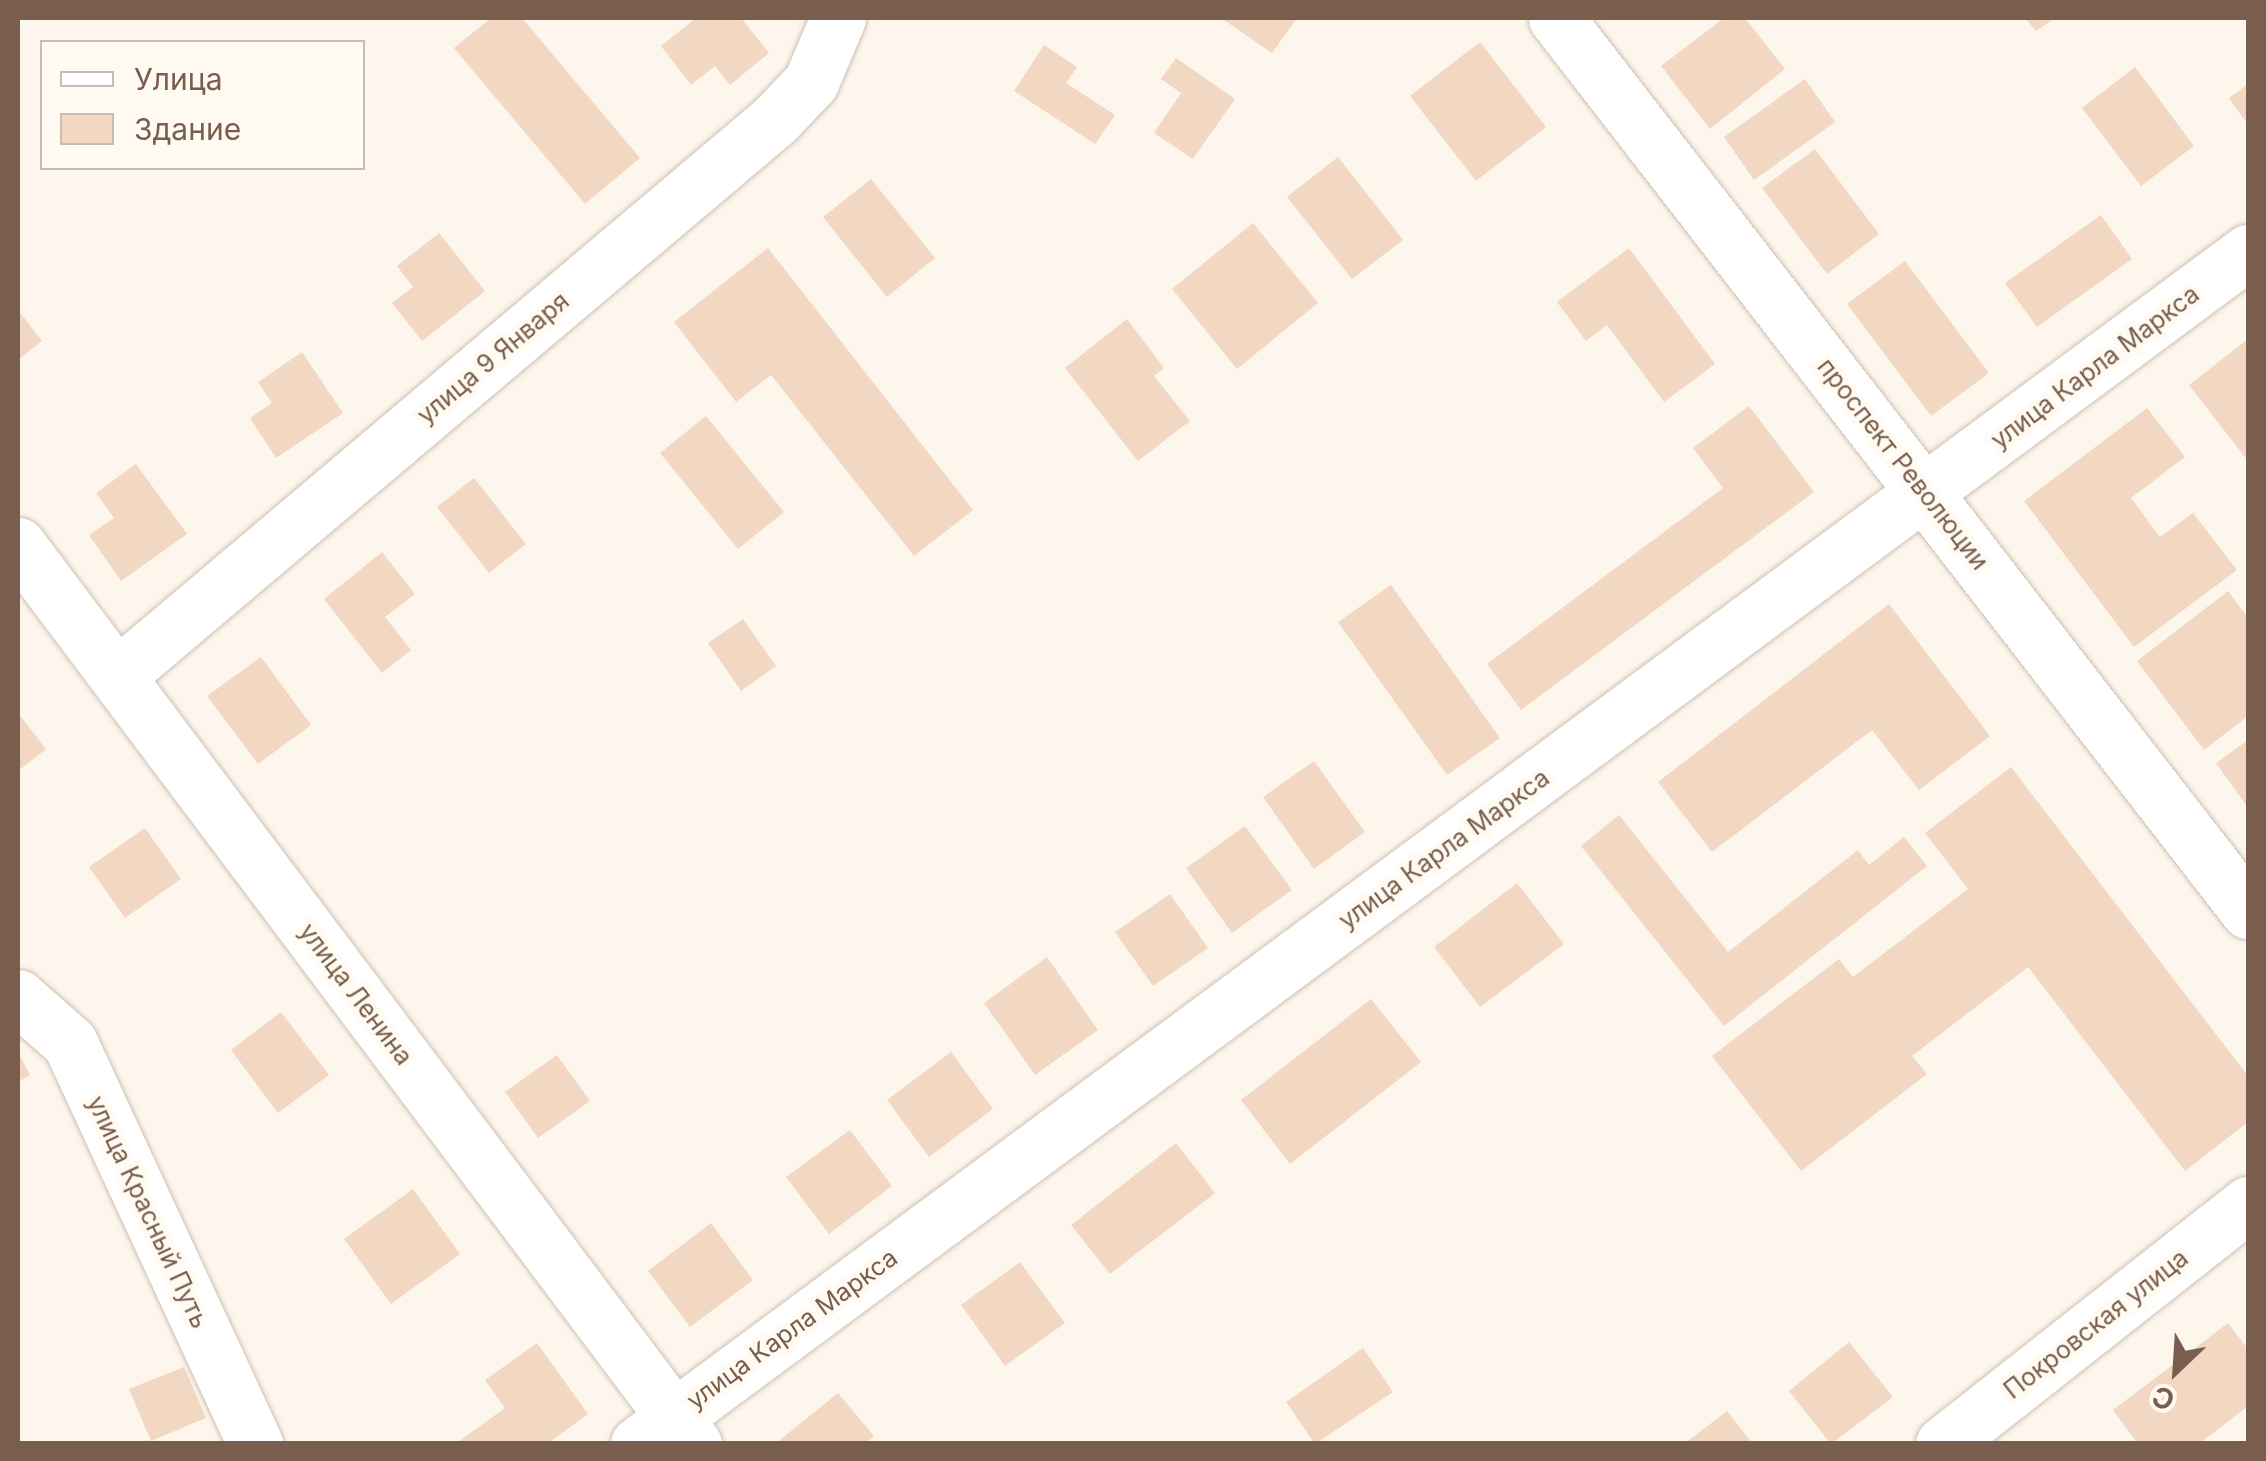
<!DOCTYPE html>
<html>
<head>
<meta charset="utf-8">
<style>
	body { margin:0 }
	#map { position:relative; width:2266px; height:1461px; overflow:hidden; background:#fdf6ec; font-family:Inter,sans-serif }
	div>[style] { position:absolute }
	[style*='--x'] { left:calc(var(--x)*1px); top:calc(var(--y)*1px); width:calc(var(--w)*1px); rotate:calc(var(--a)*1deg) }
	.building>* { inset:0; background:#f2d7c3 }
	.roads { filter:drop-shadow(0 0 2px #d0bfb0) drop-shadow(0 0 2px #d0bfb0) }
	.minor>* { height:55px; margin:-27.5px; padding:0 27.5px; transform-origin:27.5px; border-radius:27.5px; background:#fff }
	span { translate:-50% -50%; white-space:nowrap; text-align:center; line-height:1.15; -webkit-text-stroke:10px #fffaf2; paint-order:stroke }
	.street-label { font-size:25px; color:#795e4e }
	.frame { position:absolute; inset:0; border:20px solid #795e4e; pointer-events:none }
	.legend { position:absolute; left:40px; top:40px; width:325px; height:130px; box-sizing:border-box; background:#fffaf2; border:2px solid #c9bcb0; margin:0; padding:12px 18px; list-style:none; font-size:30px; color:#795e4e }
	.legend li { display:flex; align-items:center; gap:20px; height:50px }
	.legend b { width:50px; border:2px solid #c9bcb0 }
	.north { position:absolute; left:2126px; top:1321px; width:100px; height:100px; -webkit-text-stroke:8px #fffaf2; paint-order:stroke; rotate:205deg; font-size:28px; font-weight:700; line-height:40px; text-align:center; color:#795e4e }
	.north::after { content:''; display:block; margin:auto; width:35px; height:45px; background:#795e4e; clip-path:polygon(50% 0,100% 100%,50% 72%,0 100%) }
</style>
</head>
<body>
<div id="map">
	<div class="building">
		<i style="clip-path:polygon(491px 18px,522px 18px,640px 158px,585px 204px,454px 48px)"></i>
		<i style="clip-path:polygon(696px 18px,741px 18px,769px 53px,730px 85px,715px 66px,691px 85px,661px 46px)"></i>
		<i style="clip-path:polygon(1221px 18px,1297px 18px,1272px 53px)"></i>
		<i style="clip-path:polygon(1724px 18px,1745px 18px,1785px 69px,1710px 129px,1661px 66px)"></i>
		<i style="clip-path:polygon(2025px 18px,2055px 18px,2036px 31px)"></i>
		<i style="clip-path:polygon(1480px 42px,1546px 127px,1476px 181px,1410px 96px)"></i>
		<i style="clip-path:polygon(1044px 45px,1077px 67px,1066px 83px,1115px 115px,1095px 144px,1014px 91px)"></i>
		<i style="clip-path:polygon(1176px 58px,1235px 99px,1193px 159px,1154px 133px,1181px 93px,1161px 79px)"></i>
		<i style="clip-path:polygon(2135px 67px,2194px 146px,2141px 186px,2082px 108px)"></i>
		<i style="clip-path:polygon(1805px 79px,1835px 122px,1754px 180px,1724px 137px)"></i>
		<i style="clip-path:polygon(2248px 84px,2248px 125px,2229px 98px)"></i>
		<i style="clip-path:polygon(1815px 149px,1879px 234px,1827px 274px,1762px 188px)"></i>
		<i style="clip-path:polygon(1338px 157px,1403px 240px,1352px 279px,1287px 197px)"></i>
		<i style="clip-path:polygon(871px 179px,935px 258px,887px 297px,823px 217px)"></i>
		<i style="clip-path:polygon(2101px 215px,2132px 259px,2037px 327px,2005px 283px)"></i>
		<i style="clip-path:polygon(1253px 223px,1318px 303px,1237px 369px,1172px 289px)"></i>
		<i style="clip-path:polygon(439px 233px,485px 291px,422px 341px,392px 303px,413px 287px,397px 266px)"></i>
		<i style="clip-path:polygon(768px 248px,973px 510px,914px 556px,771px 375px,736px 402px,674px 322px)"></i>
		<i style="clip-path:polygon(1629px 248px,1715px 364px,1664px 402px,1607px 325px,1586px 341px,1557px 302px)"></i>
		<i style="clip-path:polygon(1905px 261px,1989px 373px,1931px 416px,1847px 304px)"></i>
		<i style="clip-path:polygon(18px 310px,42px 341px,18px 360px)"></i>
		<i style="clip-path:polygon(1127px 319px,1164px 368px,1154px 376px,1190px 421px,1138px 461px,1065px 368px)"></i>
		<i style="clip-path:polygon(2248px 339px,2248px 461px,2189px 385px)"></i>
		<i style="clip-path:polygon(302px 352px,343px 413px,276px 458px,250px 418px,272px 403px,258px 382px)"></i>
		<i style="clip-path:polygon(1749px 406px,1814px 492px,1521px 710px,1487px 664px,1723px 488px,1693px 448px)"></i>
		<i style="clip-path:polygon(2147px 408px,2185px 457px,2131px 498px,2160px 537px,2193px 513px,2237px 570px,2134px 647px,2024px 501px)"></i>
		<i style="clip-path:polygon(706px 416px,784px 512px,738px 549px,660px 453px)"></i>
		<i style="clip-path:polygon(136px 464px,187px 534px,121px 581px,89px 535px,114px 518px,96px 493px)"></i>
		<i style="clip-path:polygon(474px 478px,526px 544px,489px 573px,437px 507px)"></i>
		<i style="clip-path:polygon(382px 552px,415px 594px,385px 617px,411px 650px,382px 673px,324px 599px)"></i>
		<i style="clip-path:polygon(1391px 585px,1500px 738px,1447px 775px,1338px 622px)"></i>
		<i style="clip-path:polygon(2228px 591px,2248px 618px,2248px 716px,2204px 750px,2137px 661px)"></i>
		<i style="clip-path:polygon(1889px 604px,1990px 736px,1919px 790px,1872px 730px,1712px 852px,1658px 782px)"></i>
		<i style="clip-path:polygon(743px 619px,776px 666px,741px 691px,708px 643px)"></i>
		<i style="clip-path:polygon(261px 657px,311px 725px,258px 764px,207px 696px)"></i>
		<i style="clip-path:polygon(18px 713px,46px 749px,18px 771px)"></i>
		<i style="clip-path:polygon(2248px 740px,2248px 808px,2216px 763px)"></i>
		<i style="clip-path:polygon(1314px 761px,1365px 832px,1314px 869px,1263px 797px)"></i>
		<i style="clip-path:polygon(2011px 767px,2248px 1076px,2248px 1122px,2185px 1171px,2028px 967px,1912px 1056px,1927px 1074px,1801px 1171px,1712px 1056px,1839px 959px,1853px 977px,1968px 889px,1925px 833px)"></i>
		<i style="clip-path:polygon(1619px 815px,1728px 952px,1858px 850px,1869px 865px,1904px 837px,1927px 866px,1724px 1026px,1581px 846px)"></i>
		<i style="clip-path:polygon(1245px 826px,1292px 890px,1232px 933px,1186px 868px)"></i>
		<i style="clip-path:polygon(145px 828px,181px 879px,125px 918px,89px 867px)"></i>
		<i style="clip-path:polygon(1517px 883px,1564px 944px,1480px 1007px,1434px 947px)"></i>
		<i style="clip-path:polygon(1170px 894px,1208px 948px,1153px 986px,1115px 932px)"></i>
		<i style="clip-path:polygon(1047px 957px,1098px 1030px,1035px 1075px,984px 1003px)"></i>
		<i style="clip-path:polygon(1371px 999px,1421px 1062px,1290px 1164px,1241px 1100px)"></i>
		<i style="clip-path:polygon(281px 1012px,329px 1075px,278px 1113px,231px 1050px)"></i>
		<i style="clip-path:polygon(18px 1052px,30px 1075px,18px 1082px)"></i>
		<i style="clip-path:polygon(951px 1052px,993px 1109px,929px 1157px,887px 1100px)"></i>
		<i style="clip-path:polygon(557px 1055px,590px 1101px,538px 1138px,505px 1092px)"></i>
		<i style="clip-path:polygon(850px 1130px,892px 1186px,829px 1234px,786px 1177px)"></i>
		<i style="clip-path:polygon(1176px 1143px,1215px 1193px,1110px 1274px,1071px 1225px)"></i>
		<i style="clip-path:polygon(413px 1189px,460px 1254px,391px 1304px,344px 1239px)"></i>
		<i style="clip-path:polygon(711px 1223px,753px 1280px,690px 1327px,648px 1271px)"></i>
		<i style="clip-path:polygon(1020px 1262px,1065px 1323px,1005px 1366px,961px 1305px)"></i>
		<i style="clip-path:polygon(2228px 1323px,2248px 1349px,2248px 1406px,2199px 1444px,2138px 1444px,2113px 1410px)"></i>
		<i style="clip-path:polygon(1849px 1342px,1893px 1397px,1831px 1444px,1789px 1391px)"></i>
		<i style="clip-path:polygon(537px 1343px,588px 1414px,547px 1444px,455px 1444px,505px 1408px,485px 1380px)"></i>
		<i style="clip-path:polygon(1363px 1348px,1393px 1392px,1315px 1444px,1286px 1402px)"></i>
		<i style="clip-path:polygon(184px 1367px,206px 1418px,151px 1441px,129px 1389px)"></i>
		<i style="clip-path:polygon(838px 1393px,874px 1436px,865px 1444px,775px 1444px)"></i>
		<i style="clip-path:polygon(1727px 1411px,1753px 1444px,1684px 1444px)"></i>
	</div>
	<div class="roads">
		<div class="minor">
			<i style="--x:1556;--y:18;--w:1130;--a:52.23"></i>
			<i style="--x:18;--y:545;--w:1125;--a:53.06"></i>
			<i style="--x:117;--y:676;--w:861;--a:-40.2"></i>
			<i style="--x:775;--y:120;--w:52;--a:-46.5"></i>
			<i style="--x:811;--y:82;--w:69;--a:-67.1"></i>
			<i style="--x:18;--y:997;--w:69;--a:41.5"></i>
			<i style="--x:70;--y:1043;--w:442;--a:65.2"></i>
			<i style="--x:638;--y:1444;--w:2003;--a:-36.52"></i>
			<i style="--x:1943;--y:1444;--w:388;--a:-38.2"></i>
		</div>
	</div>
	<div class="street-label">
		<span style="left:493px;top:358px;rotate:-40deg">улица 9 Января</span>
		<span style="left:2095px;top:367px;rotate:-37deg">улица Карла Маркса</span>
		<span style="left:1903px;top:464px;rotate:52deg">проспект Революции</span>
		<span style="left:1444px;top:849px;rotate:-36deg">улица Карла Маркса</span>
		<span style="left:356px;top:994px;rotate:53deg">улица Ленина</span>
		<span style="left:148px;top:1212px;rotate:65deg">улица Красный Путь</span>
		<span style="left:2096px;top:1324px;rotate:-38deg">Покровская улица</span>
		<span style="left:792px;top:1329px;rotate:-36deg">улица Карла Маркса</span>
	</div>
	<div class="frame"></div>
	<ul class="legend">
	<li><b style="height:12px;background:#fff"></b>Улица</li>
	<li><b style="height:28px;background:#f2d7c3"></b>Здание</li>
	</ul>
	<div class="north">С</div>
</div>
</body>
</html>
